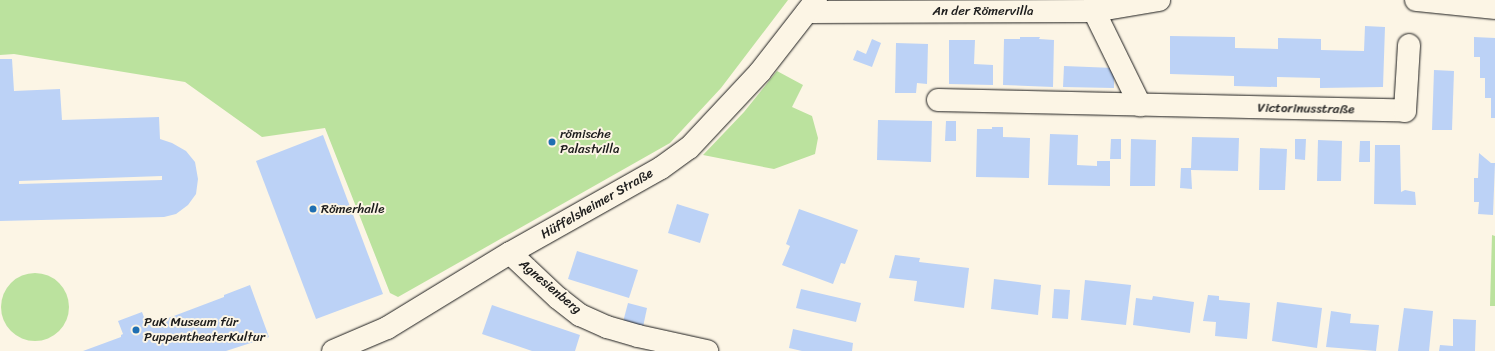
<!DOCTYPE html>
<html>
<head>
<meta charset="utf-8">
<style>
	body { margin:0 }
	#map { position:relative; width:1495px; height:351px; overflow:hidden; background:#fcf5e5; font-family:Sriracha,sans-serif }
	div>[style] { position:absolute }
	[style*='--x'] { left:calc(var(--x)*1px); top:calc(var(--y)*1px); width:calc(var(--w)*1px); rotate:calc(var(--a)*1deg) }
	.green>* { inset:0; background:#bbe29e }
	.round { border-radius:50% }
	.building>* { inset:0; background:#bcd2f6 }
	.roads { filter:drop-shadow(0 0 1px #1c1c1c) drop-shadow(0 0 1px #1c1c1c) }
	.minor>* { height:22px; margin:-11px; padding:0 11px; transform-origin:11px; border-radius:11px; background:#fcf5e5 }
	.dots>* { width:11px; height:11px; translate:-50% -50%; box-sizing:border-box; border:2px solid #fcf5e5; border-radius:50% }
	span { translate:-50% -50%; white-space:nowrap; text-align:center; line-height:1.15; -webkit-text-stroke:4px #fcf5e5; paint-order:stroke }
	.street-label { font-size:13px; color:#1c1c1c }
	.poi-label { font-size:13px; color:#1c1c1c }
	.left { translate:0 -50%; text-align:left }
</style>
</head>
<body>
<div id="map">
	<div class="green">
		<i style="clip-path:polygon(0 0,788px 0,721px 88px,670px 143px,398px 297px,390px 293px,325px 128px,262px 137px,185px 82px,14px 54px,0 55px)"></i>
		<i style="clip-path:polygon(777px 71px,803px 85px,792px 107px,812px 116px,818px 138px,815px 154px,774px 169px,703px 155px,744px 112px)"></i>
		<i style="clip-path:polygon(1492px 235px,1495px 236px,1495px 306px,1490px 306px)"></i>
		<i class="round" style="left:1px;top:273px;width:68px;height:68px"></i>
	</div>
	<div class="building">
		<i style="clip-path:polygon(1365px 26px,1385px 27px,1383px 87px,1320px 88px,1320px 78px,1277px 77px,1277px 87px,1234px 86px,1234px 76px,1170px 74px,1170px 36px,1235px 37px,1235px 48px,1278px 49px,1278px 38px,1321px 39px,1321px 50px,1364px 51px)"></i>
		<i style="clip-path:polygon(1020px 37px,1040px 37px,1039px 39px,1054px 40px,1053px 87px,1003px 85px,1004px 39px,1020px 39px)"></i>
		<i style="clip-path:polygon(1474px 37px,1495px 38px,1495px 118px,1491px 118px,1491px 98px,1485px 98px,1485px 78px,1480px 78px,1480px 57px,1474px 57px)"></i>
		<i style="clip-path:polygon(872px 39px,881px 43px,872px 67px,853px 60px,857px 50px,866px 54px)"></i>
		<i style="clip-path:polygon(949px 40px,975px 40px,974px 64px,993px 65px,993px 85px,949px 84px)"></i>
		<i style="clip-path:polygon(896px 43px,928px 44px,927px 84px,917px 83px,916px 93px,895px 93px)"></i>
		<i style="clip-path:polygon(evenodd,0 59px,12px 59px,14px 91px,60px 89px,62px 120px,159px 117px,160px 139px,172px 143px,186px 151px,195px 162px,198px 179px,196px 194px,188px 205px,176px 214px,164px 217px,0 221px,0 59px,162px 176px,162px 180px,19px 184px,19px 181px,162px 176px)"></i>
		<i style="clip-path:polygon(1064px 66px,1114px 68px,1114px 88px,1063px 87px)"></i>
		<i style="clip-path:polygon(1434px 70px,1454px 71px,1452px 130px,1432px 130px)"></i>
		<i style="clip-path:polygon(878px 120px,932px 121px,931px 162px,877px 160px)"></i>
		<i style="clip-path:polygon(946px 121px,956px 121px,956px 141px,945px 141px)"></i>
		<i style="clip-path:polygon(992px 127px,1003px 127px,1003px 137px,1030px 138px,1029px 178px,976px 177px,977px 129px,992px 129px)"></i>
		<i style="clip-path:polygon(1050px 134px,1078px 135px,1077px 165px,1097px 166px,1097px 161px,1110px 161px,1110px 186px,1048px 185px)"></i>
		<i style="clip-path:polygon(323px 135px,383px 294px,316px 319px,256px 161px)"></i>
		<i style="clip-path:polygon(1192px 137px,1239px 138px,1238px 171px,1191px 170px,1192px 189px,1180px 188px,1181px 168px,1191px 168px)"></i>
		<i style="clip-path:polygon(1111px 139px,1121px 139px,1121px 159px,1110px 159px)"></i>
		<i style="clip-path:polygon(1131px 139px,1156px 140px,1155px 186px,1130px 186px)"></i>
		<i style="clip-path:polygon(1295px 139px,1306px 139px,1305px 160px,1295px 159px)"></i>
		<i style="clip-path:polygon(1318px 140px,1342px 141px,1341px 181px,1317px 181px)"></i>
		<i style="clip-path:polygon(1360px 141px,1370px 141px,1370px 162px,1359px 162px)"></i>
		<i style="clip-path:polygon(1375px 145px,1400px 145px,1401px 192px,1405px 190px,1415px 192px,1416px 205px,1374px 204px)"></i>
		<i style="clip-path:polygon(1260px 148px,1287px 149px,1285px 190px,1259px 190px)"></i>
		<i style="clip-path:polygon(1479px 153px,1491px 163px,1495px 163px,1493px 215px,1478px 214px,1479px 202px,1474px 202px,1474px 178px,1478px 178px)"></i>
		<i style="clip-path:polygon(677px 204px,709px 214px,700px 243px,668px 233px)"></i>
		<i style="clip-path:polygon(799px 209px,858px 230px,845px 264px,841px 263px,833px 284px,782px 265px,790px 246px,786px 244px)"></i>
		<i style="clip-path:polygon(577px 251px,638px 270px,629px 298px,568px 279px)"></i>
		<i style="clip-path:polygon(895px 255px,920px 258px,919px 262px,969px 268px,964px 308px,914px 301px,917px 281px,889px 278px)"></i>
		<i style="clip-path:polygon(994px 279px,1041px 285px,1038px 315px,991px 309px)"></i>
		<i style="clip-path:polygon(1085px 280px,1131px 285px,1126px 325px,1081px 320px)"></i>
		<i style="clip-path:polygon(250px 285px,269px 337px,226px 351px,83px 351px,121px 337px,121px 335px,123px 334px,118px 321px,142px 312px,147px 325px,150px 325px,224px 297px,224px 295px)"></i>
		<i style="clip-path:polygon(801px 289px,861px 303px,856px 322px,796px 308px)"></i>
		<i style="clip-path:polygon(1054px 289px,1070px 290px,1068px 319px,1052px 318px)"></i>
		<i style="clip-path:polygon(1208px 295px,1219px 296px,1219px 300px,1250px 303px,1247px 339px,1215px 336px,1216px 322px,1203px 321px)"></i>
		<i style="clip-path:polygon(1153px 296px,1194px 302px,1190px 333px,1133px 325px,1136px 298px,1152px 300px)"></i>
		<i style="clip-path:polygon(1277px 302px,1322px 308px,1317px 348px,1272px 341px)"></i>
		<i style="clip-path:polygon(628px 303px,647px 308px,643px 327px,623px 322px)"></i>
		<i style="clip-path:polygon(492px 305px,580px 335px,575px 351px,532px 351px,482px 334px)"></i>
		<i style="clip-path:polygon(1404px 308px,1433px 311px,1429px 351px,1398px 351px)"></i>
		<i style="clip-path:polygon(1331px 311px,1351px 314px,1350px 323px,1379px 325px,1376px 351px,1326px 347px)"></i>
		<i style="clip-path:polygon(1453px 319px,1476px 320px,1475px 351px,1439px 351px,1440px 345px,1453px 346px)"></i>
		<i style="clip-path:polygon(793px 329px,853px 343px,852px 351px,802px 351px,789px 348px)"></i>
	</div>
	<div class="roads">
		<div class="minor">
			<i style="--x:1416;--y:0;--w:79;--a:5.8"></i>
			<i style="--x:1094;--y:11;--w:105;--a:63.9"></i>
			<i style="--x:807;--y:12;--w:287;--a:-0.2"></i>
			<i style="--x:1094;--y:11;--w:66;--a:-9.6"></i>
			<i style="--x:938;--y:100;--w:467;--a:1.3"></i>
			<i style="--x:1405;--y:111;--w:66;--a:-86.5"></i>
			<i style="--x:510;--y:253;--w:66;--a:43.2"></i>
			<i style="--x:558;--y:298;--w:28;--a:38"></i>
			<i style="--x:580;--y:315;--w:30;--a:24"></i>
			<i style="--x:607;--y:327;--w:32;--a:16"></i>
			<i style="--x:638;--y:336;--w:71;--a:12.3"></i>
			<i style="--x:333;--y:351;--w:59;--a:-23.1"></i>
			<i style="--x:387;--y:328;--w:144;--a:-31.4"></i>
			<i style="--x:510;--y:253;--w:173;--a:-29.4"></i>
			<i style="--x:661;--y:168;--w:34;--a:-36"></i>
			<i style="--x:689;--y:148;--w:104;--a:-46.9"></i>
			<i style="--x:760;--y:72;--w:91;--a:-52.1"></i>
		</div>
	</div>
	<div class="dots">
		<i style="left:552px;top:142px;background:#1f6fb2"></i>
		<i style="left:313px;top:209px;background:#1f6fb2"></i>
		<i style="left:136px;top:330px;background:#1f6fb2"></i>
	</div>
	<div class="street-label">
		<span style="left:983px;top:11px">An der Römervilla</span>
		<span style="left:1306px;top:109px;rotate:1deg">Victorinusstraße</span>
		<span style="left:597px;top:204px;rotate:-30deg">Hüffelsheimer Straße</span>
		<span style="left:550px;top:287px;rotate:40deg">Agnesienberg</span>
	</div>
	<div class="poi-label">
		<span class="left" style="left:560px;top:142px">römische<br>Palastvilla</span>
		<span class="left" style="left:321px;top:209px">Römerhalle</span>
		<span class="left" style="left:144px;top:330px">PuK Museum für<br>PuppentheaterKultur</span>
	</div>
</div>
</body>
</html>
